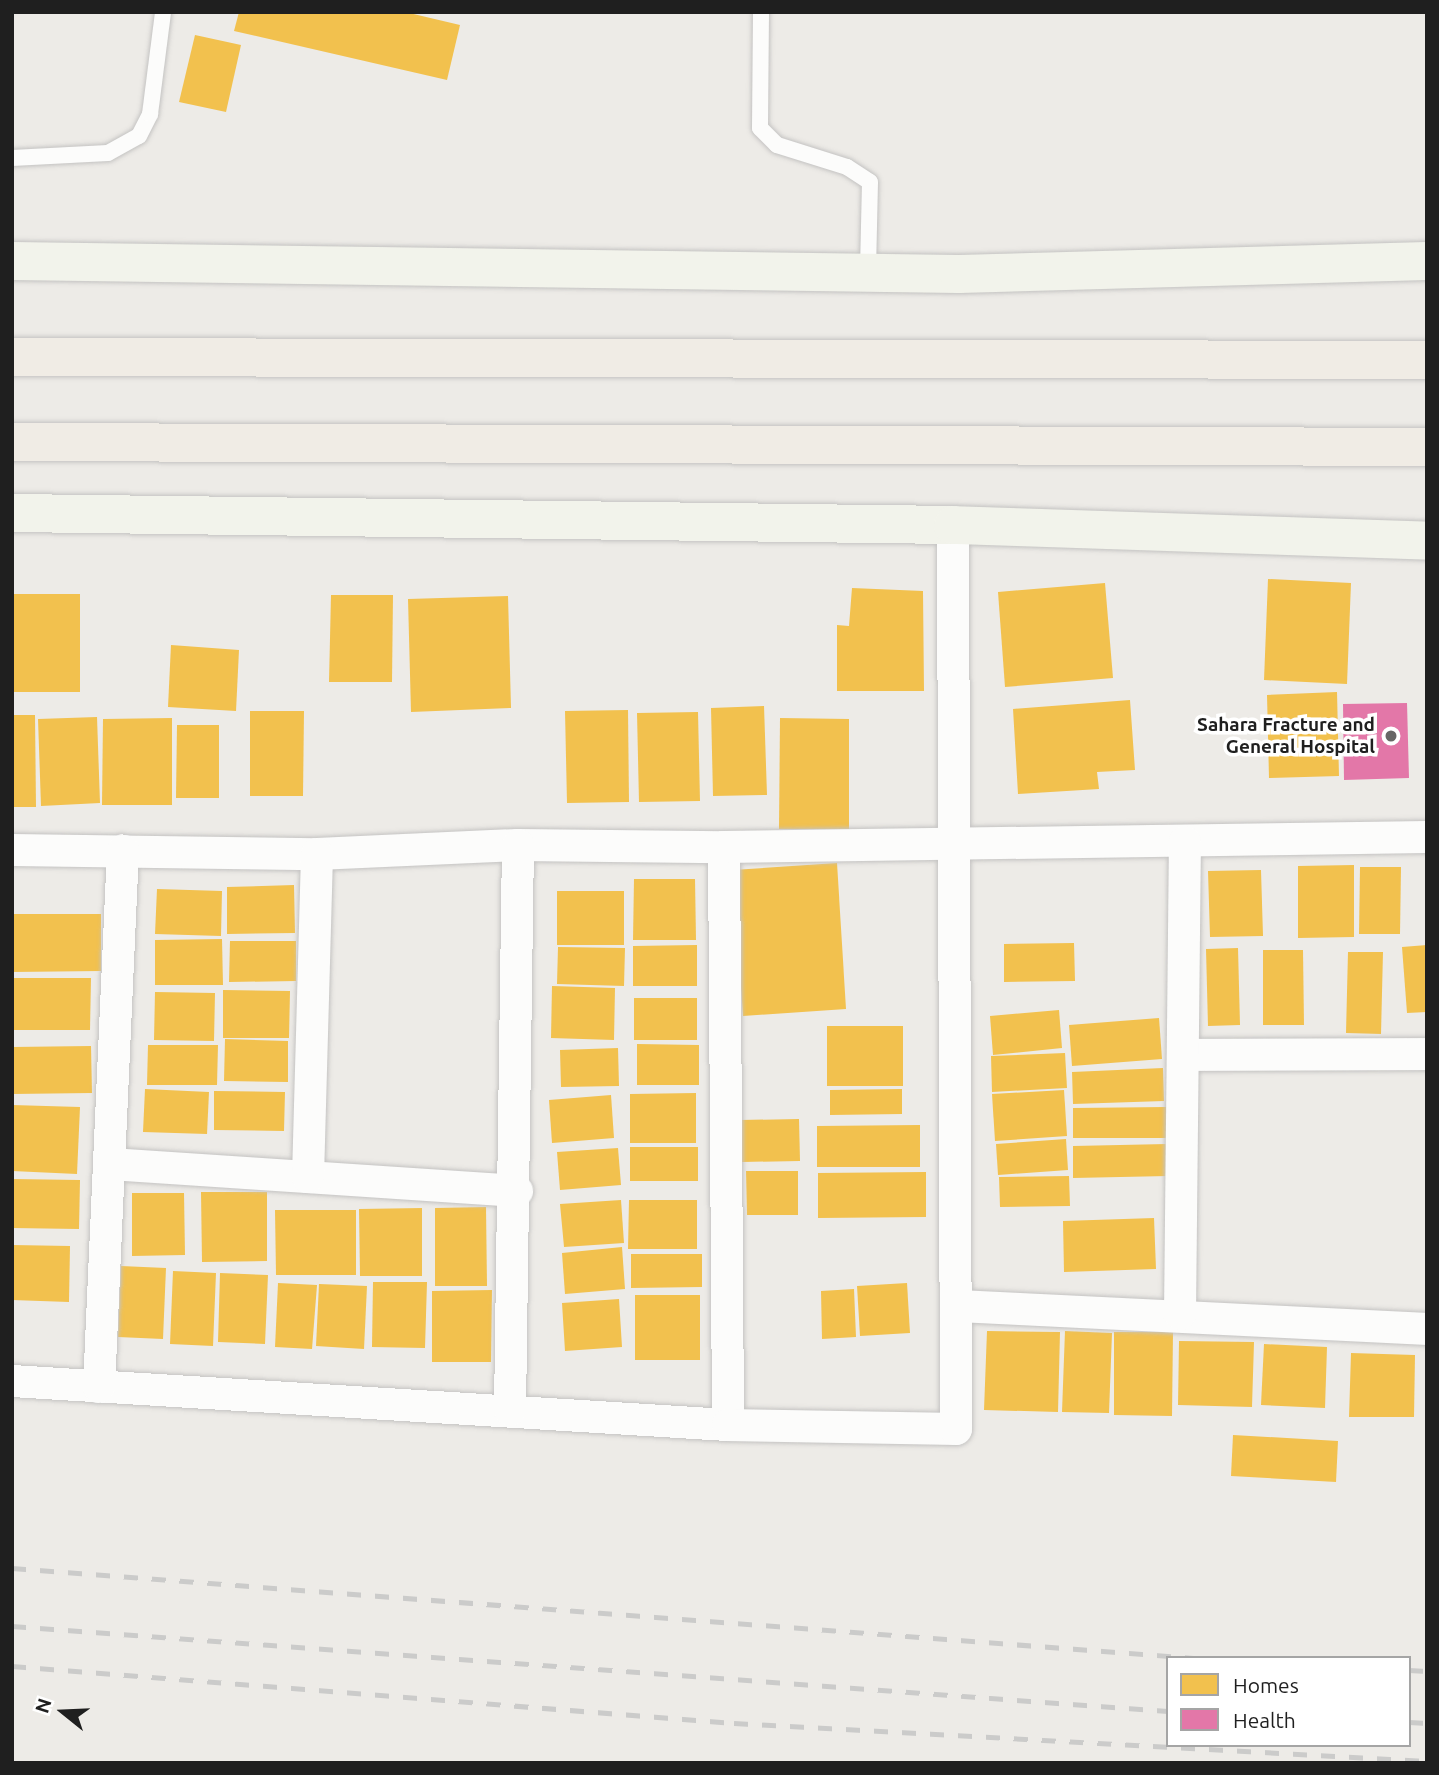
<!DOCTYPE html>
<html>
<head>
<meta charset="utf-8">
<style>
	body { margin:0 }
	#map { position:relative; width:1439px; height:1775px; overflow:hidden; background:#edebe7; font-family:Ubuntu,sans-serif }
	div>[style] { position:absolute }
	[style*='--x'] { left:calc(var(--x)*1px); top:calc(var(--y)*1px); width:calc(var(--w)*1px); rotate:calc(var(--a)*1deg) }
	.homes>* { inset:0; background:#f2c14e }
	.health>* { inset:0; background:#e377a8 }
	.roads { filter:drop-shadow(0 0 2px #c4c3c2) drop-shadow(0 0 2px #c4c3c2) }
	.lane>* { height:16px; margin:-8px; padding:0 8px; transform-origin:8px; border-radius:8px; background:#fcfcfb }
	.street>* { height:32px; margin:-16px; padding:0 16px; transform-origin:16px; border-radius:16px; background:#fcfcfb }
	.secondary>* { height:38px; margin:-19px; padding:0 19px; transform-origin:19px; border-radius:19px; background:#f2f3eb }
	.primary>* { height:38px; margin:-19px; padding:0 19px; transform-origin:19px; border-radius:19px; background:#f0ece5 }
	.rail>* { height:5px; margin-top:-2.5px; transform-origin:0; background:repeating-linear-gradient(90deg,#cbcbca 0 14px,transparent 0 28px) }
	.dots>* { width:19px; height:19px; translate:-50% -50%; box-sizing:border-box; border:4px solid #fff; border-radius:50% }
	span { translate:-50% -50%; white-space:nowrap; text-align:center; line-height:1.15; -webkit-text-stroke:7px #fff; paint-order:stroke }
	.poi-label { font-size:19px; color:#1f1f1f; font-weight:700 }
	.right { translate:-100% -50%; text-align:right }
	.frame { position:absolute; inset:0; border:14px solid #1f1f1f; pointer-events:none }
	.legend { position:absolute; left:1166px; top:1656px; width:245px; height:91px; box-sizing:border-box; background:#fff; border:2px solid #a5a5a5; margin:0; padding:9px 12px; list-style:none; font-size:21px; color:#1f1f1f }
	.legend li { display:flex; align-items:center; gap:14px; height:35px }
	.legend b { width:35px; border:2px solid #a5a5a5 }
	.north { position:absolute; left:28px; top:1677px; width:70px; height:70px; -webkit-text-stroke:5px #fff; paint-order:stroke; rotate:288deg; font-size:19px; font-weight:700; line-height:28px; text-align:center; color:#1f1f1f }
	.north::after { content:''; display:block; margin:auto; width:24px; height:32px; background:#1f1f1f; clip-path:polygon(50% 0,100% 100%,50% 72%,0 100%) }
</style>
</head>
<body>
<div id="map">
	<div class="homes">
		<i style="clip-path:polygon(239px 12px,405px 12px,460px 25px,447px 80px,234px 31px)"></i>
		<i style="clip-path:polygon(195px 35px,241px 45px,226px 112px,179px 102px)"></i>
		<i style="clip-path:polygon(1268px 579px,1351px 583px,1347px 684px,1264px 680px)"></i>
		<i style="clip-path:polygon(1105px 583px,1113px 678px,1005px 687px,998px 592px)"></i>
		<i style="clip-path:polygon(852px 588px,923px 591px,924px 691px,837px 691px,837px 625px,849px 626px)"></i>
		<i style="clip-path:polygon(12px 594px,80px 594px,80px 692px,12px 692px)"></i>
		<i style="clip-path:polygon(331px 595px,393px 595px,392px 682px,329px 682px)"></i>
		<i style="clip-path:polygon(508px 596px,511px 708px,411px 712px,408px 599px)"></i>
		<i style="clip-path:polygon(171px 645px,239px 650px,236px 711px,168px 707px)"></i>
		<i style="clip-path:polygon(1337px 692px,1339px 776px,1269px 778px,1267px 695px)"></i>
		<i style="clip-path:polygon(1130px 700px,1135px 770px,1097px 772px,1099px 789px,1018px 794px,1013px 709px)"></i>
		<i style="clip-path:polygon(764px 706px,767px 795px,713px 796px,711px 708px)"></i>
		<i style="clip-path:polygon(628px 710px,629px 802px,567px 803px,565px 711px)"></i>
		<i style="clip-path:polygon(250px 711px,304px 711px,303px 796px,250px 796px)"></i>
		<i style="clip-path:polygon(698px 712px,700px 801px,639px 802px,637px 713px)"></i>
		<i style="clip-path:polygon(12px 715px,35px 715px,36px 807px,12px 807px)"></i>
		<i style="clip-path:polygon(97px 717px,100px 803px,41px 806px,38px 719px)"></i>
		<i style="clip-path:polygon(172px 718px,172px 805px,102px 805px,103px 719px)"></i>
		<i style="clip-path:polygon(780px 718px,849px 719px,849px 829px,779px 829px)"></i>
		<i style="clip-path:polygon(177px 725px,219px 725px,219px 798px,176px 798px)"></i>
		<i style="clip-path:polygon(837px 863px,846px 1009px,743px 1016px,733px 870px)"></i>
		<i style="clip-path:polygon(1354px 865px,1354px 937px,1298px 938px,1298px 866px)"></i>
		<i style="clip-path:polygon(1360px 867px,1401px 867px,1400px 934px,1359px 934px)"></i>
		<i style="clip-path:polygon(1261px 870px,1263px 936px,1210px 937px,1208px 871px)"></i>
		<i style="clip-path:polygon(634px 879px,695px 879px,696px 940px,633px 940px)"></i>
		<i style="clip-path:polygon(294px 885px,295px 933px,227px 934px,227px 887px)"></i>
		<i style="clip-path:polygon(157px 889px,222px 891px,221px 936px,155px 934px)"></i>
		<i style="clip-path:polygon(557px 891px,624px 891px,624px 945px,557px 945px)"></i>
		<i style="clip-path:polygon(12px 914px,101px 914px,101px 971px,12px 972px)"></i>
		<i style="clip-path:polygon(222px 939px,223px 985px,155px 985px,155px 940px)"></i>
		<i style="clip-path:polygon(230px 941px,296px 941px,296px 981px,229px 982px)"></i>
		<i style="clip-path:polygon(1074px 943px,1075px 981px,1004px 982px,1004px 944px)"></i>
		<i style="clip-path:polygon(697px 945px,697px 986px,633px 986px,633px 946px)"></i>
		<i style="clip-path:polygon(1427px 945px,1427px 1012px,1407px 1013px,1402px 947px)"></i>
		<i style="clip-path:polygon(558px 947px,625px 948px,624px 986px,557px 984px)"></i>
		<i style="clip-path:polygon(1238px 948px,1240px 1025px,1208px 1026px,1206px 949px)"></i>
		<i style="clip-path:polygon(1263px 950px,1303px 950px,1304px 1025px,1263px 1025px)"></i>
		<i style="clip-path:polygon(1348px 952px,1383px 952px,1381px 1034px,1346px 1033px)"></i>
		<i style="clip-path:polygon(12px 978px,91px 978px,90px 1030px,12px 1030px)"></i>
		<i style="clip-path:polygon(552px 986px,615px 988px,614px 1040px,551px 1038px)"></i>
		<i style="clip-path:polygon(223px 990px,290px 991px,289px 1038px,223px 1038px)"></i>
		<i style="clip-path:polygon(155px 992px,215px 993px,214px 1041px,154px 1040px)"></i>
		<i style="clip-path:polygon(634px 998px,697px 998px,697px 1040px,634px 1040px)"></i>
		<i style="clip-path:polygon(1059px 1010px,1062px 1048px,993px 1055px,990px 1016px)"></i>
		<i style="clip-path:polygon(1159px 1018px,1162px 1059px,1072px 1066px,1069px 1025px)"></i>
		<i style="clip-path:polygon(827px 1026px,903px 1026px,903px 1086px,827px 1086px)"></i>
		<i style="clip-path:polygon(225px 1039px,288px 1041px,288px 1082px,224px 1081px)"></i>
		<i style="clip-path:polygon(637px 1044px,699px 1045px,699px 1085px,637px 1085px)"></i>
		<i style="clip-path:polygon(148px 1045px,218px 1045px,217px 1085px,147px 1085px)"></i>
		<i style="clip-path:polygon(91px 1046px,92px 1093px,12px 1094px,12px 1047px)"></i>
		<i style="clip-path:polygon(618px 1048px,619px 1086px,561px 1087px,560px 1050px)"></i>
		<i style="clip-path:polygon(1065px 1053px,1067px 1088px,992px 1092px,991px 1056px)"></i>
		<i style="clip-path:polygon(1163px 1068px,1164px 1101px,1073px 1104px,1072px 1072px)"></i>
		<i style="clip-path:polygon(145px 1089px,209px 1092px,207px 1134px,143px 1132px)"></i>
		<i style="clip-path:polygon(902px 1089px,902px 1114px,830px 1115px,830px 1090px)"></i>
		<i style="clip-path:polygon(1064px 1090px,1067px 1136px,995px 1141px,992px 1094px)"></i>
		<i style="clip-path:polygon(214px 1091px,285px 1092px,284px 1131px,214px 1130px)"></i>
		<i style="clip-path:polygon(696px 1093px,696px 1143px,630px 1143px,630px 1094px)"></i>
		<i style="clip-path:polygon(611px 1095px,614px 1138px,552px 1143px,549px 1100px)"></i>
		<i style="clip-path:polygon(12px 1105px,80px 1107px,77px 1174px,12px 1171px)"></i>
		<i style="clip-path:polygon(1167px 1107px,1166px 1138px,1073px 1138px,1073px 1108px)"></i>
		<i style="clip-path:polygon(799px 1119px,800px 1161px,742px 1162px,741px 1120px)"></i>
		<i style="clip-path:polygon(920px 1125px,920px 1167px,817px 1167px,817px 1126px)"></i>
		<i style="clip-path:polygon(1066px 1139px,1068px 1170px,998px 1175px,996px 1144px)"></i>
		<i style="clip-path:polygon(1167px 1144px,1168px 1176px,1073px 1178px,1073px 1146px)"></i>
		<i style="clip-path:polygon(630px 1147px,698px 1147px,698px 1181px,630px 1181px)"></i>
		<i style="clip-path:polygon(618px 1148px,621px 1185px,560px 1190px,557px 1152px)"></i>
		<i style="clip-path:polygon(746px 1171px,798px 1171px,798px 1215px,747px 1215px)"></i>
		<i style="clip-path:polygon(926px 1172px,926px 1217px,818px 1218px,818px 1173px)"></i>
		<i style="clip-path:polygon(1069px 1176px,1070px 1206px,1000px 1207px,999px 1177px)"></i>
		<i style="clip-path:polygon(12px 1179px,80px 1180px,79px 1229px,12px 1228px)"></i>
		<i style="clip-path:polygon(201px 1192px,267px 1192px,267px 1261px,202px 1262px)"></i>
		<i style="clip-path:polygon(132px 1193px,184px 1193px,185px 1255px,132px 1256px)"></i>
		<i style="clip-path:polygon(621px 1200px,624px 1243px,564px 1247px,560px 1204px)"></i>
		<i style="clip-path:polygon(629px 1200px,697px 1200px,697px 1249px,628px 1249px)"></i>
		<i style="clip-path:polygon(486px 1207px,487px 1286px,435px 1286px,435px 1208px)"></i>
		<i style="clip-path:polygon(422px 1208px,422px 1276px,360px 1276px,359px 1209px)"></i>
		<i style="clip-path:polygon(275px 1210px,356px 1210px,356px 1275px,276px 1275px)"></i>
		<i style="clip-path:polygon(1154px 1218px,1156px 1269px,1064px 1272px,1063px 1221px)"></i>
		<i style="clip-path:polygon(12px 1245px,70px 1246px,69px 1302px,12px 1300px)"></i>
		<i style="clip-path:polygon(622px 1247px,625px 1289px,565px 1294px,562px 1253px)"></i>
		<i style="clip-path:polygon(631px 1254px,702px 1254px,702px 1287px,631px 1288px)"></i>
		<i style="clip-path:polygon(121px 1266px,166px 1268px,163px 1339px,118px 1337px)"></i>
		<i style="clip-path:polygon(173px 1271px,216px 1273px,213px 1346px,170px 1344px)"></i>
		<i style="clip-path:polygon(220px 1273px,268px 1275px,265px 1344px,218px 1342px)"></i>
		<i style="clip-path:polygon(373px 1282px,427px 1282px,425px 1348px,372px 1347px)"></i>
		<i style="clip-path:polygon(278px 1283px,317px 1285px,312px 1349px,275px 1347px)"></i>
		<i style="clip-path:polygon(907px 1283px,910px 1333px,860px 1336px,857px 1286px)"></i>
		<i style="clip-path:polygon(319px 1284px,367px 1286px,364px 1349px,316px 1346px)"></i>
		<i style="clip-path:polygon(854px 1289px,856px 1337px,822px 1339px,821px 1291px)"></i>
		<i style="clip-path:polygon(492px 1290px,491px 1362px,432px 1362px,432px 1291px)"></i>
		<i style="clip-path:polygon(635px 1295px,700px 1295px,700px 1360px,635px 1360px)"></i>
		<i style="clip-path:polygon(619px 1299px,622px 1347px,565px 1351px,562px 1303px)"></i>
		<i style="clip-path:polygon(987px 1331px,1060px 1332px,1058px 1412px,984px 1410px)"></i>
		<i style="clip-path:polygon(1065px 1331px,1112px 1333px,1109px 1413px,1062px 1412px)"></i>
		<i style="clip-path:polygon(1114px 1332px,1173px 1332px,1172px 1416px,1114px 1415px)"></i>
		<i style="clip-path:polygon(1179px 1341px,1254px 1342px,1252px 1407px,1178px 1405px)"></i>
		<i style="clip-path:polygon(1264px 1344px,1327px 1347px,1325px 1408px,1261px 1405px)"></i>
		<i style="clip-path:polygon(1351px 1353px,1415px 1355px,1414px 1417px,1349px 1417px)"></i>
		<i style="clip-path:polygon(1233px 1435px,1338px 1441px,1336px 1482px,1231px 1476px)"></i>
	</div>
	<div class="health">
		<i style="clip-path:polygon(1407px 703px,1409px 778px,1344px 780px,1343px 704px)"></i>
	</div>
	<div class="roads">
		<div class="lane">
			<i style="--x:761;--y:12;--w:116;--a:90.5"></i>
			<i style="--x:760;--y:128;--w:24;--a:45"></i>
			<i style="--x:777;--y:145;--w:73;--a:17.4"></i>
			<i style="--x:847;--y:167;--w:27;--a:33"></i>
			<i style="--x:870;--y:182;--w:90;--a:91.3"></i>
			<i style="--x:12;--y:158;--w:96;--a:-3"></i>
			<i style="--x:108;--y:153;--w:35;--a:-29"></i>
			<i style="--x:139;--y:136;--w:25;--a:-63"></i>
			<i style="--x:150;--y:114;--w:103;--a:-82.7"></i>
		</div>
		<div class="street">
			<i style="--x:724;--y:847;--w:578;--a:89.6"></i>
			<i style="--x:12;--y:850;--w:305;--a:0.8"></i>
			<i style="--x:317;--y:854;--w:201;--a:-2.6"></i>
			<i style="--x:518;--y:845;--w:206;--a:0.6"></i>
			<i style="--x:724;--y:847;--w:703;--a:-0.81"></i>
			<i style="--x:1185;--y:1055;--w:242;--a:-0.2"></i>
			<i style="--x:111;--y:1164;--w:407;--a:3.8"></i>
			<i style="--x:308;--y:1177;--w:323;--a:-88.4"></i>
			<i style="--x:959;--y:1306;--w:469;--a:2.8"></i>
			<i style="--x:1180;--y:1314;--w:472;--a:-89.4"></i>
			<i style="--x:12;--y:1381;--w:717;--a:3.52"></i>
			<i style="--x:728;--y:1425;--w:228;--a:1"></i>
			<i style="--x:956;--y:1429;--w:904;--a:-90.19"></i>
			<i style="--x:99;--y:1387;--w:537;--a:-87.44"></i>
			<i style="--x:510;--y:1410;--w:565;--a:-89.19"></i>
		</div>
		<div class="secondary">
			<i style="--x:12;--y:261;--w:947;--a:0.79"></i>
			<i style="--x:959;--y:274;--w:468;--a:-1.6"></i>
			<i style="--x:12;--y:513;--w:941;--a:0.73"></i>
			<i style="--x:953;--y:525;--w:474;--a:1.9"></i>
		</div>
		<div class="primary">
			<i style="--x:12;--y:357;--w:1415;--a:0.12"></i>
			<i style="--x:12;--y:442;--w:1415;--a:0.2"></i>
		</div>
	</div>
	<div class="rail">
		<i style="--x:12;--y:1568;--w:1185;--a:4.35"></i>
		<i style="--x:12;--y:1626;--w:1159;--a:4.21"></i>
		<i style="--x:12;--y:1666;--w:724;--a:4.51"></i>
		<i style="--x:734;--y:1723;--w:694;--a:3.14"></i>
		<i style="--x:1409;--y:1670;--w:18;--a:3"></i>
		<i style="--x:1409;--y:1722;--w:18;--a:3"></i>
	</div>
	<div class="dots">
		<i style="left:1391px;top:736px;background:#676665"></i>
	</div>
	<div class="poi-label">
		<span class="right" style="left:1375px;top:736px">Sahara Fracture and<br>General Hospital</span>
	</div>
	<div class="frame"></div>
	<ul class="legend">
	<li><b style="height:19px;background:#f2c14e"></b>Homes</li>
	<li><b style="height:19px;background:#e377a8"></b>Health</li>
	</ul>
	<div class="north">N</div>
</div>
</body>
</html>
